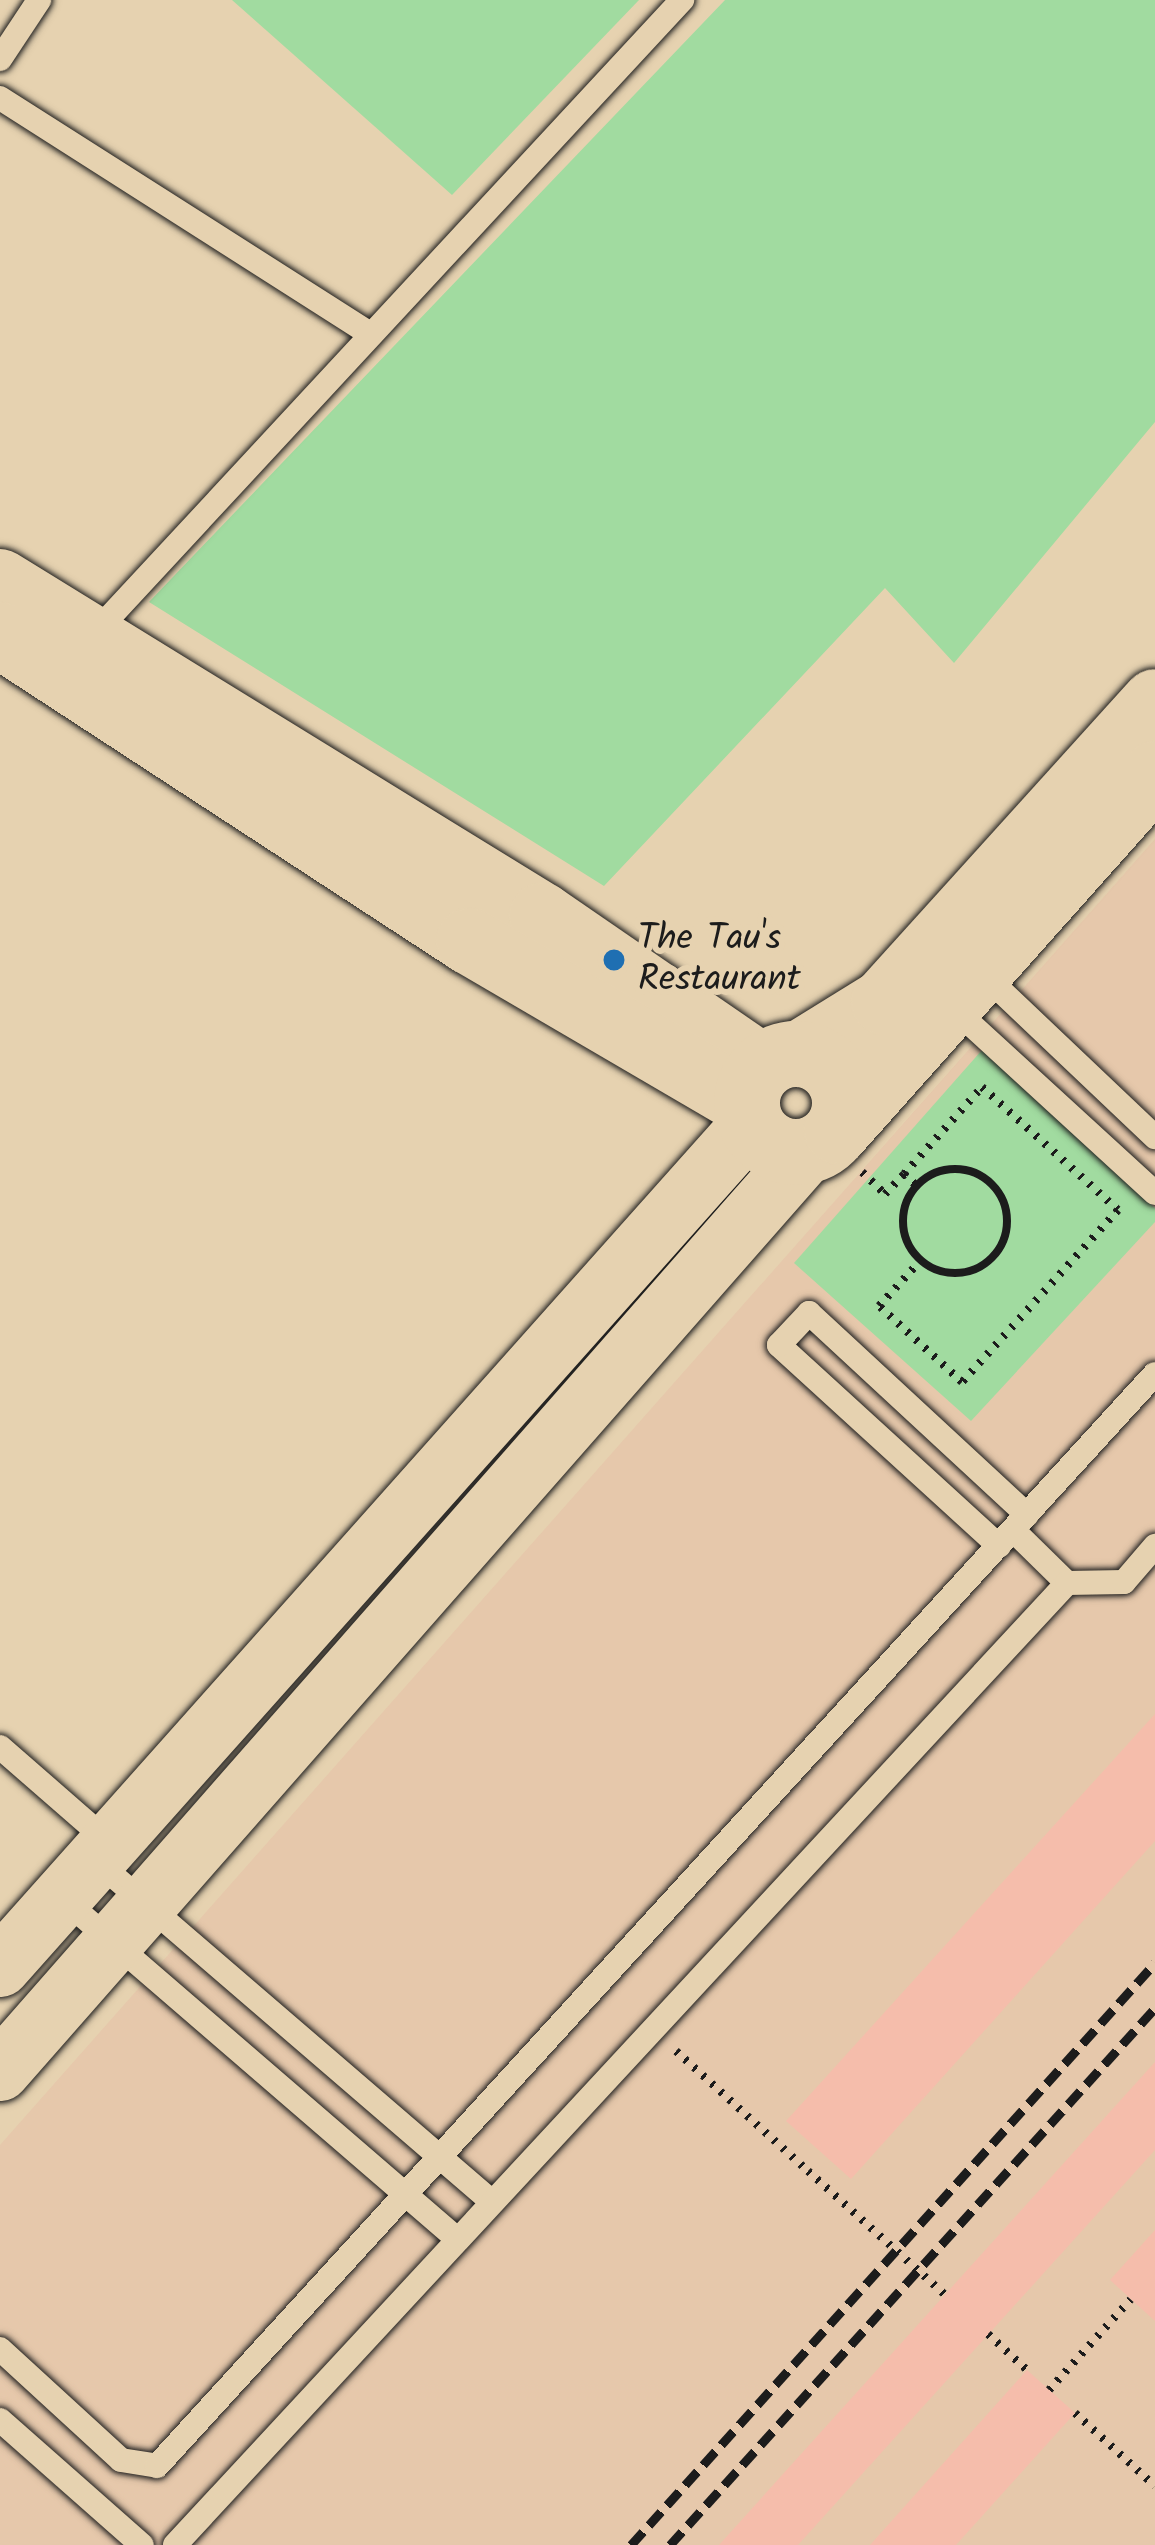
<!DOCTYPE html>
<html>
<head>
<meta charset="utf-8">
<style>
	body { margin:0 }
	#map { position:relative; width:1155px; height:2545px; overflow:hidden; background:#e6d2b0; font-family:Kalam,sans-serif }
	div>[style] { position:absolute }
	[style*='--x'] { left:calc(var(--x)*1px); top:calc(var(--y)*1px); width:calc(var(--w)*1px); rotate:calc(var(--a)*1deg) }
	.built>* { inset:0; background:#e6c8ab }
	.green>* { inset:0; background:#a1dba0 }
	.building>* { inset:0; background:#f5bdab }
	.path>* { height:8px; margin-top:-4px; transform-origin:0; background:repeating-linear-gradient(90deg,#1c1c1c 0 3px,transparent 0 12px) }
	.path>.ring { margin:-4px; padding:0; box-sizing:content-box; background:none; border:8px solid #1c1c1c; border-radius:50% }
	.roads { filter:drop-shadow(0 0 3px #1c1c1c) drop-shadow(0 0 3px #1c1c1c) }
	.service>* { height:24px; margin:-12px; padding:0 12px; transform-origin:12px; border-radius:12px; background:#e6d2b0 }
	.tertiary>* { height:60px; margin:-30px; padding:0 30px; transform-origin:30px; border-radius:30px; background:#e6d2b0 }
	.secondary>* { height:66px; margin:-33px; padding:0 33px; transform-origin:33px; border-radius:33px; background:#e6d2b0 }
	.secondary>.ring { margin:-33px; padding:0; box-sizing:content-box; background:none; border:66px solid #e6d2b0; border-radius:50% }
	.rail>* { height:9px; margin-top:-4.5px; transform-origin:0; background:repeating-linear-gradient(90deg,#1c1c1c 0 18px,transparent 0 27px) }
	.path-bridge>* { height:8px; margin-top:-4px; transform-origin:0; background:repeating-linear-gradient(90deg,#1c1c1c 0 3px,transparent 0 12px) }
	.dots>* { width:33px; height:33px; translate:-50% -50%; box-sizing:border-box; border:6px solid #e6d2b0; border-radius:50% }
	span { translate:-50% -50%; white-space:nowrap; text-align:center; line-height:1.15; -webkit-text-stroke:12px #e6d2b0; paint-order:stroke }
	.poi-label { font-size:36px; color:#1c1c1c }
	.left { translate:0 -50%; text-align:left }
</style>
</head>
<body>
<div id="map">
	<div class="built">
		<i style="clip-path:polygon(1155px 839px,1155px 2545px,0 2545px,0 2145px)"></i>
	</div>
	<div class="green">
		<i style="clip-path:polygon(232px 0,639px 0,452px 195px)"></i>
		<i style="clip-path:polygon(725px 0,1155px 0,1155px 422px,954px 663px,885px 588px,604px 886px,149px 602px)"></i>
		<i style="clip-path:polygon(982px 1050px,1155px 1208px,1155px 1222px,971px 1421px,794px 1263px)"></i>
	</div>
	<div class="building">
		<i style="clip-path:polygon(1155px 1714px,1155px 1841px,851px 2179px,786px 2121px)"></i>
		<i style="clip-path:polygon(1155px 2062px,1155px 2150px,798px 2545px,719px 2545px)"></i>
		<i style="clip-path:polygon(1155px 2230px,1155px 2321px,1110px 2280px)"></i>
		<i style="clip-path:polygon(1027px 2370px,1075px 2413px,956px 2545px,870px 2545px)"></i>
	</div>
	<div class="path">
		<i class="ring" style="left:903px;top:1169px;width:96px;height:96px"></i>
		<i style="--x:862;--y:1172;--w:32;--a:44"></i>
		<i style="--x:885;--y:1194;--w:28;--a:-46"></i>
		<i style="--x:904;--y:1174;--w:18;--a:43"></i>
		<i style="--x:904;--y:1174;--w:117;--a:-48.1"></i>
		<i style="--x:982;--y:1087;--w:183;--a:42.1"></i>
		<i style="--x:1118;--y:1210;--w:232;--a:132.2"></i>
		<i style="--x:962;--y:1382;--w:113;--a:-137.5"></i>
		<i style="--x:879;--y:1306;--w:62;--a:-47.6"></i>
		<i style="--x:676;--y:2051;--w:178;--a:42.3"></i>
		<i style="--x:988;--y:2334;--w:53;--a:42.7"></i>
		<i style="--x:1049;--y:2390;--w:122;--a:-48"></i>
		<i style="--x:1075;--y:2413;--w:108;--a:42.4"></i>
	</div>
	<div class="roads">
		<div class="service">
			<i style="--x:0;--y:59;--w:71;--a:-56.5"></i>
			<i style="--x:0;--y:98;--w:436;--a:32.5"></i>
			<i style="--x:92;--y:636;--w:868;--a:-47.15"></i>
			<i style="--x:981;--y:972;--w:240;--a:43.5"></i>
			<i style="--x:953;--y:1008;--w:274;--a:42.5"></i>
			<i style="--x:1013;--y:1530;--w:76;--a:44.5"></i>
			<i style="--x:999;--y:1546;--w:298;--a:-137.6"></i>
			<i style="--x:779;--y:1345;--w:44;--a:-46.8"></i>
			<i style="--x:809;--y:1313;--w:297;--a:42.8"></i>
			<i style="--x:0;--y:1747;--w:147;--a:41.1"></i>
			<i style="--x:96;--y:1861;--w:521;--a:40.72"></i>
			<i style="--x:63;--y:1899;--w:519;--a:40.78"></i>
			<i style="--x:0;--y:2349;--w:164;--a:42.5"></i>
			<i style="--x:121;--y:2460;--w:36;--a:9"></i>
			<i style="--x:157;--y:2466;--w:1479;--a:-47.58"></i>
			<i style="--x:0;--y:2420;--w:189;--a:41.4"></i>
			<i style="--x:175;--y:2545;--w:1312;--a:-47.16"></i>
			<i style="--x:1067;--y:1583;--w:57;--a:-1"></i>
			<i style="--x:1124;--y:1582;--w:48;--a:-49.3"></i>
		</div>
		<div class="tertiary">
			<i style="--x:0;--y:1967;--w:1129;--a:-48.3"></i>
			<i style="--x:0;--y:2071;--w:1227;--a:-48.7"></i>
		</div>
		<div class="secondary">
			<i style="--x:0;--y:582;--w:637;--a:31.64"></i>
			<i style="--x:542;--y:916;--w:267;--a:34.5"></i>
			<i style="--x:0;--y:635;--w:560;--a:33.12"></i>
			<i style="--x:469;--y:941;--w:313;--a:30.3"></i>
			<i style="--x:800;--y:1054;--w:99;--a:-31.8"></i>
			<i style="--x:884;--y:1002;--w:404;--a:-47.9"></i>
			<i class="ring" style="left:747px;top:1054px;width:32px;height:32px"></i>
			<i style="--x:837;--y:1131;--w:478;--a:-48.3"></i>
		</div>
	</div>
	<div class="rail">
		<i style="--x:631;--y:2545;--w:783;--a:-48"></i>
		<i style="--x:670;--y:2545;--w:724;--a:-47.91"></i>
	</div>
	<div class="path-bridge">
		<i style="--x:808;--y:2171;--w:185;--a:42.1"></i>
	</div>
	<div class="dots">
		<i style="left:614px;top:960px;background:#1f6fb2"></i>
	</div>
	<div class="poi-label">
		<span class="left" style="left:638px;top:960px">The Tau's<br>Restaurant</span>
	</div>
</div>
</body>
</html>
